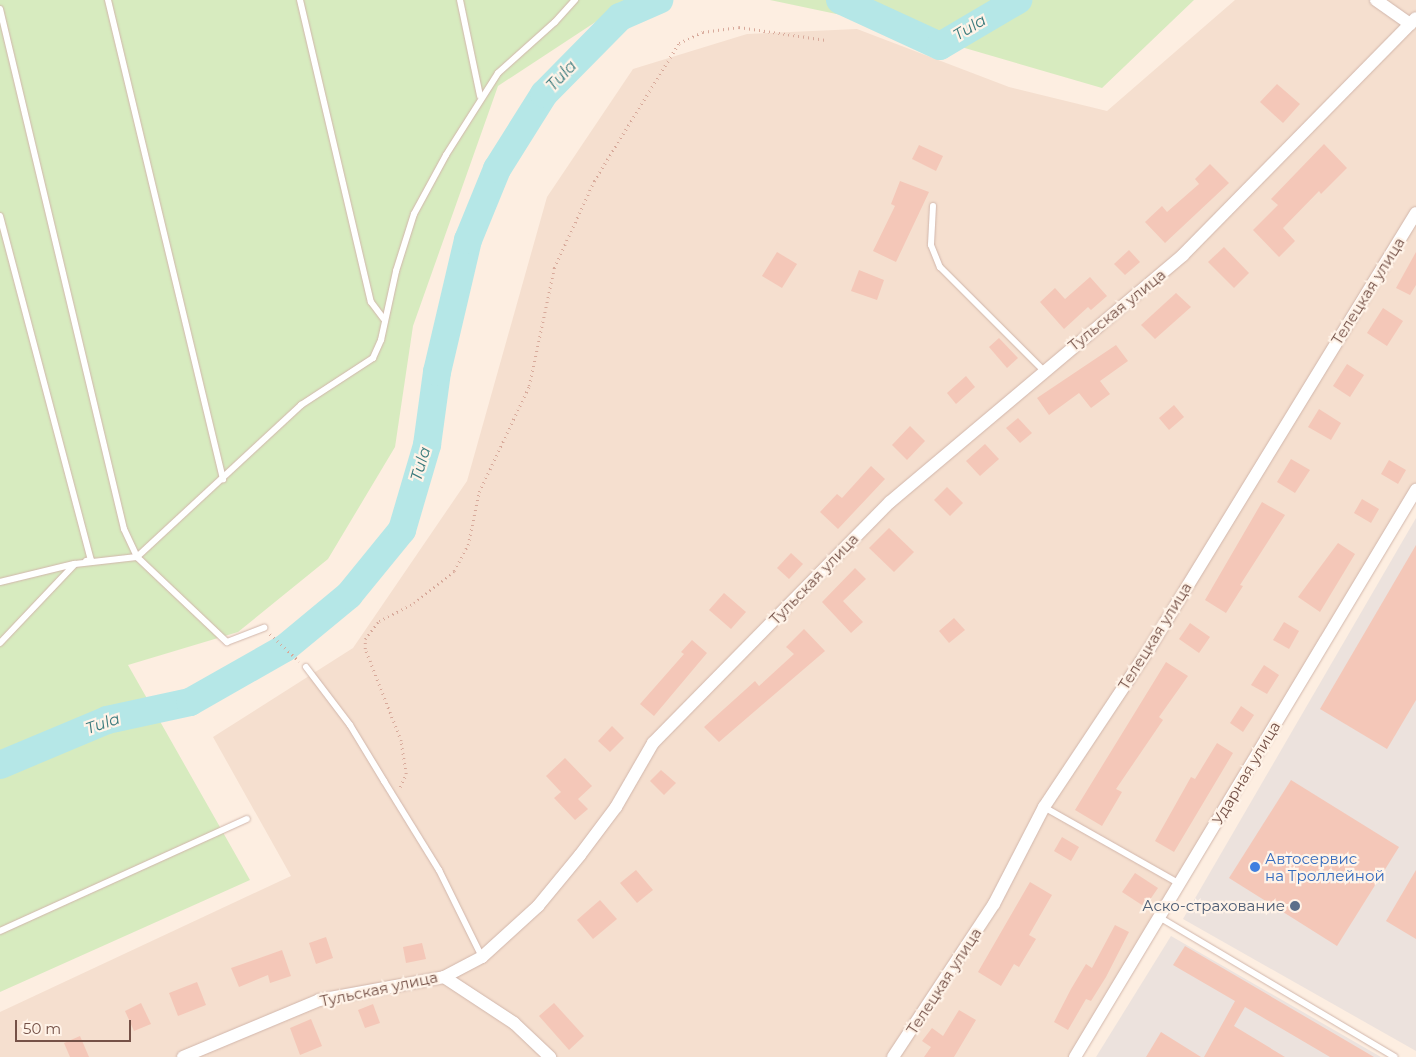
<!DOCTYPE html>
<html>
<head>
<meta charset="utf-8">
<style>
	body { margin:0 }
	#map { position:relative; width:1416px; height:1057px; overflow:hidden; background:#fdeee1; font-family:Montserrat,sans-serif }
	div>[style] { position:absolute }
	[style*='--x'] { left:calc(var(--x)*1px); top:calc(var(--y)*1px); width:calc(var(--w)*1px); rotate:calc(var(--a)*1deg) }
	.residential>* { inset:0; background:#f5dfcf }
	.industrial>* { inset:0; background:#ece2dd }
	.green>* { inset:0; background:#d7ebbf }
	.river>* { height:28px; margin:-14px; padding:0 14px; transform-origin:14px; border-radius:14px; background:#b5e7e7 }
	.building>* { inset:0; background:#f4c7b8 }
	.path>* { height:2.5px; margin-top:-1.25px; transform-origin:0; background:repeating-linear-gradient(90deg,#d8aa9b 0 1px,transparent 0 5px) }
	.roads { filter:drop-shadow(0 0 1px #d1b6ab) drop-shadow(0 0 1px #d1b6ab) }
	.service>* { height:6px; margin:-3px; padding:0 3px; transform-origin:3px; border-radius:3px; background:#fff }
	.minor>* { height:12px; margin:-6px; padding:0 6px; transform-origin:6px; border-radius:6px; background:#fff }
	.dots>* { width:14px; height:14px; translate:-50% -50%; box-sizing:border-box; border:2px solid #fff3e8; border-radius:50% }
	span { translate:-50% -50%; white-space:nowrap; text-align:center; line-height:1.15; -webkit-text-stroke:4.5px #fff3e8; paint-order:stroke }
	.street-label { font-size:15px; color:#755147 }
	.shop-label { font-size:15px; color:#366cbe }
	.left { translate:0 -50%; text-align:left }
	.service-label { font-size:15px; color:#4e5e75 }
	.right { translate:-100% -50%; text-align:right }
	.water-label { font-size:16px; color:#3a7a7c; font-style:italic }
	.scale { position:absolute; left:15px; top:1020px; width:116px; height:22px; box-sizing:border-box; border:2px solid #755147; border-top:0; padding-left:6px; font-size:15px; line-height:18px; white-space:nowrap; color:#755147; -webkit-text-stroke:4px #fff3e8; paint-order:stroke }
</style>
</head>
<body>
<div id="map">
	<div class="residential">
		<i style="clip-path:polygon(1235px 0,1416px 0,1416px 490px,1075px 1057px,0 1057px,0 1012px,291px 876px,213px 737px,353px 648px,467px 481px,547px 197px,633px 69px,747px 34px,857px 29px,1009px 87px,1107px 111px)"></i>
	</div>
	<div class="industrial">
		<i style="clip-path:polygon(1416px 518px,1416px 1051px,1183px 919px)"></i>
		<i style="clip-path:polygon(1171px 936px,1381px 1057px,1096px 1057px)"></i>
	</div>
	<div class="green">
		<i style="clip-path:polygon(0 0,629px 0,498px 86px,413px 326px,395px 447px,328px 559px,238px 632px,128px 665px,250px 880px,0 992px)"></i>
		<i style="clip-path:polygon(770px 0,1194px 0,1102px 88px,879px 23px)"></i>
	</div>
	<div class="river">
		<i style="--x:840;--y:0;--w:110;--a:24.7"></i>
		<i style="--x:940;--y:46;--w:91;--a:-30.5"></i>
		<i style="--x:0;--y:765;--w:116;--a:-22.8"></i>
		<i style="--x:107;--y:720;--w:85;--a:-12.2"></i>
		<i style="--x:190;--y:702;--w:109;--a:-29.6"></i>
		<i style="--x:285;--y:648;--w:83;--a:-39.6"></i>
		<i style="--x:349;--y:595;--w:84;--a:-50.8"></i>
		<i style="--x:402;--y:530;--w:89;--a:-73.6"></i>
		<i style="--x:427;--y:445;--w:74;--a:-82.2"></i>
		<i style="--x:437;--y:372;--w:136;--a:-76.8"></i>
		<i style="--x:468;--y:240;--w:77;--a:-67.8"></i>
		<i style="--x:497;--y:169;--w:89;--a:-57.9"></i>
		<i style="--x:544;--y:94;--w:108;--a:-45.4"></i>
		<i style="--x:620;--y:17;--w:43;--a:-23.6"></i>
	</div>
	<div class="building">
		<i style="clip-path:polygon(1277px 84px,1300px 104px,1283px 123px,1260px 102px)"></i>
		<i style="clip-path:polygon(1324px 144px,1347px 168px,1321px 194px,1319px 191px,1283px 228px,1295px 241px,1279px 257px,1253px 230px,1278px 205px,1271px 199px)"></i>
		<i style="clip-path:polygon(919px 145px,943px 156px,936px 171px,912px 159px)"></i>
		<i style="clip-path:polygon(1210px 164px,1229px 183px,1165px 243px,1145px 222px,1162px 206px,1167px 212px,1199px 184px,1195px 179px)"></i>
		<i style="clip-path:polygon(900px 181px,929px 192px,896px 262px,873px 251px,895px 206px,891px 204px)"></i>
		<i style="clip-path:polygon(1224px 247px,1249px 273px,1234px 288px,1208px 262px)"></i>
		<i style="clip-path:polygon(1129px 250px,1140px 262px,1125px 275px,1114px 264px)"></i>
		<i style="clip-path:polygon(777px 252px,797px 264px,782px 288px,762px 276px)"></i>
		<i style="clip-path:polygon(1416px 252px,1416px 285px,1410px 295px,1396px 288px)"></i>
		<i style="clip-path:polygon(859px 270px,884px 280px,877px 300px,851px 291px)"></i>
		<i style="clip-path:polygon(1090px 277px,1107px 296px,1091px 310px,1088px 307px,1064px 329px,1040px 302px,1055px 288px,1065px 299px)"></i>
		<i style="clip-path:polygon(1176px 293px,1191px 307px,1155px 339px,1141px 325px)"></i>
		<i style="clip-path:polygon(1383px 308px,1403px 321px,1387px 346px,1367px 333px)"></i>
		<i style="clip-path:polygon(999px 338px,1018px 358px,1007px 368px,989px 347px)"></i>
		<i style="clip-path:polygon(1116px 345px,1128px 361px,1100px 381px,1110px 394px,1091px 408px,1079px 393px,1049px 415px,1037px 398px)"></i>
		<i style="clip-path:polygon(1347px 364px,1364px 375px,1350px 397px,1333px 386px)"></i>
		<i style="clip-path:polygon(966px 376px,975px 387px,956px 404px,947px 393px)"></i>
		<i style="clip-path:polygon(1174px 405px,1184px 417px,1169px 430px,1159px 418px)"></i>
		<i style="clip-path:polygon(1319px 409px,1341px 423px,1331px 440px,1308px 427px)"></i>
		<i style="clip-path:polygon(1018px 418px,1032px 433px,1020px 443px,1006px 428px)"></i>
		<i style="clip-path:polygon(910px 426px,925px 441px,907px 460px,892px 445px)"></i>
		<i style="clip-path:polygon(985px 444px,999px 459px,980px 476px,966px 461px)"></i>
		<i style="clip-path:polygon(1291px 459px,1310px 470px,1295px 493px,1277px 482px)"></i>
		<i style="clip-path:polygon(1389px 460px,1406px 470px,1398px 484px,1381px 474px)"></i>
		<i style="clip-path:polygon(871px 466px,885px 479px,838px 529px,820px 512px,837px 494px,842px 498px)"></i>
		<i style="clip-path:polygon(947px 487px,963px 503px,950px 516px,934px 500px)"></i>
		<i style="clip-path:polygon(1362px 499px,1379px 509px,1371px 523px,1354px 513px)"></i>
		<i style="clip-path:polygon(1262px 502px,1285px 515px,1240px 585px,1243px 586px,1226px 613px,1205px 600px)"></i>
		<i style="clip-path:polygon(889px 528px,914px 552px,894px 572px,869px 548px)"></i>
		<i style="clip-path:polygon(1338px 543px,1355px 554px,1320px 612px,1298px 597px)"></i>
		<i style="clip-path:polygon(1416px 545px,1416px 700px,1387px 749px,1320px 709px)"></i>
		<i style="clip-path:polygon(791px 553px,803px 564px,789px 579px,777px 568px)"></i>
		<i style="clip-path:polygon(855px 568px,866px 579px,843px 601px,863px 622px,851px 633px,822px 602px)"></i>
		<i style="clip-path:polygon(724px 593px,746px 612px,731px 629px,709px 610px)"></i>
		<i style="clip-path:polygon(954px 618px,965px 630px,949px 643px,939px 631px)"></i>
		<i style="clip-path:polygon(1284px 622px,1299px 631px,1289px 649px,1273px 640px)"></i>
		<i style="clip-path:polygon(1190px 623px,1210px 637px,1199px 653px,1179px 639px)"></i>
		<i style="clip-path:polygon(804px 629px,825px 651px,719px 742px,704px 727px,755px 681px,759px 686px,794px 654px,786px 647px)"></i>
		<i style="clip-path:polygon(692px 640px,707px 653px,654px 716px,640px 704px,684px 654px,681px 652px)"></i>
		<i style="clip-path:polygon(1166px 662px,1188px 676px,1159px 717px,1163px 720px,1116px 789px,1122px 792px,1102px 826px,1075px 810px)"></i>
		<i style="clip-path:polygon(1264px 665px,1279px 675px,1267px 694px,1251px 685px)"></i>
		<i style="clip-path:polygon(1241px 706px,1254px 715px,1243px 732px,1230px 723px)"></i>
		<i style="clip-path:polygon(612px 726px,624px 738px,610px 752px,598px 741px)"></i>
		<i style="clip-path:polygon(1217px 743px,1233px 753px,1174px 852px,1155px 841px,1191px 777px,1195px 779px)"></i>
		<i style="clip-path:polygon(565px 758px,592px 786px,578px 799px,588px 809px,575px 820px,554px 798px,561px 792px,546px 776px)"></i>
		<i style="clip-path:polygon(661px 770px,676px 783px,664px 795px,650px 781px)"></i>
		<i style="clip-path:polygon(1291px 780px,1399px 847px,1337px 946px,1229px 878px)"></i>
		<i style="clip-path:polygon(1062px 837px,1079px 847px,1071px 861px,1054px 851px)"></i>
		<i style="clip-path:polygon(636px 870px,653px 890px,637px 903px,620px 883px)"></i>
		<i style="clip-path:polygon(1416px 870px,1416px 939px,1386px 921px)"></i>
		<i style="clip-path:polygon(1135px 873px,1158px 888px,1145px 907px,1122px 892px)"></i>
		<i style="clip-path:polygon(1030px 882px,1052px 895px,1029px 935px,1036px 939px,1019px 967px,1014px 964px,1001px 986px,978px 972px)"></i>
		<i style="clip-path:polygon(600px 900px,617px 919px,593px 939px,577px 920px)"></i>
		<i style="clip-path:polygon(1115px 925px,1129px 932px,1106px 977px,1091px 1001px,1086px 999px,1068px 1030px,1054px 1022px,1071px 989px,1086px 964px,1092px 968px)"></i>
		<i style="clip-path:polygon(326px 937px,333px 958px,316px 964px,309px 943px)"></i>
		<i style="clip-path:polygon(422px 943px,426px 959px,406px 963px,403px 947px)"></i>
		<i style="clip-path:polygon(1185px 946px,1374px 1057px,1330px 1057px,1245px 1007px,1234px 1026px,1285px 1057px,1204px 1057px,1235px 1001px,1173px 965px)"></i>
		<i style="clip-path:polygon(282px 950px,291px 976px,270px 983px,268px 975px,239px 987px,231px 968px)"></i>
		<i style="clip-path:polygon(197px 982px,206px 1005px,178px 1016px,169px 993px)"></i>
		<i style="clip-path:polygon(141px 1003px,151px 1024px,134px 1031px,125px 1011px)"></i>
		<i style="clip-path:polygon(554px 1003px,584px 1036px,569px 1050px,539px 1016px)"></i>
		<i style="clip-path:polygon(373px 1004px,380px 1023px,365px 1028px,358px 1010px)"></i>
		<i style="clip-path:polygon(959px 1010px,976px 1020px,954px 1057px,924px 1057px,931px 1047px,922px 1041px,932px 1028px,943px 1036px)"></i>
		<i style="clip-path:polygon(311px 1019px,322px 1046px,300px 1055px,290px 1028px)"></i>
		<i style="clip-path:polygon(1161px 1032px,1201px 1057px,1146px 1057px)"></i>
		<i style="clip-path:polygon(80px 1036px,89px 1057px,70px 1057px,64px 1043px)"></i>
	</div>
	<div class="path">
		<i style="--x:270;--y:634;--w:40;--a:43"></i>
		<i style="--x:400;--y:787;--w:14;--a:-65"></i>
		<i style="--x:406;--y:774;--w:33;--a:-99"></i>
		<i style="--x:401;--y:741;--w:99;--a:-111.4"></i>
		<i style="--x:365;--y:649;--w:10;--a:-90"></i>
		<i style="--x:365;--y:639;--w:23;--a:-52"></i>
		<i style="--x:379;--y:621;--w:39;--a:-27"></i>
		<i style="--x:414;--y:603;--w:51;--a:-38.7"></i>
		<i style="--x:454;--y:571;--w:30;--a:-62"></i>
		<i style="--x:468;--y:545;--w:54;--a:-78.3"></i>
		<i style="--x:479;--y:492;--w:117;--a:-64.7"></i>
		<i style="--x:529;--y:386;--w:121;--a:-78"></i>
		<i style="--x:554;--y:268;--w:96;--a:-65.3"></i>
		<i style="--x:594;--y:181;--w:162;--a:-58.4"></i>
		<i style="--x:679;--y:43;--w:26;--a:-25"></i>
		<i style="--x:703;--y:32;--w:36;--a:-8"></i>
		<i style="--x:739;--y:27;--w:88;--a:8.5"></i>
	</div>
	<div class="roads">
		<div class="service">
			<i style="--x:108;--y:0;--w:493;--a:76.5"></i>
			<i style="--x:300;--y:0;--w:310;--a:76.8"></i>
			<i style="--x:371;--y:302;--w:21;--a:53"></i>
			<i style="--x:460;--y:0;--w:98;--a:78.2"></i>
			<i style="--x:0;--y:9;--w:535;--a:76.59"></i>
			<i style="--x:124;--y:529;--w:31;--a:65"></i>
			<i style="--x:137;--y:557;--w:124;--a:43.4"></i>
			<i style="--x:227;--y:642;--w:40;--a:-21"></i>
			<i style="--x:933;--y:206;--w:39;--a:93"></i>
			<i style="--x:931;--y:245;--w:24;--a:68"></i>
			<i style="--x:940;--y:267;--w:146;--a:45"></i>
			<i style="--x:0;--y:216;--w:356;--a:75.2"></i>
			<i style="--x:91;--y:560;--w:5;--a:169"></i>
			<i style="--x:0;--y:582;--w:76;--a:-13.7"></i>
			<i style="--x:0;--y:643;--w:109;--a:-46.5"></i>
			<i style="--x:75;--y:564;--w:62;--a:-6.4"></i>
			<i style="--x:137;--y:557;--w:224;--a:-42.8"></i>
			<i style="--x:301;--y:405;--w:86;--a:-33.1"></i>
			<i style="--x:373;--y:358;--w:20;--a:-66"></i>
			<i style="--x:381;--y:340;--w:71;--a:-77.7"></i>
			<i style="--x:396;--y:271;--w:60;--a:-72.5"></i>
			<i style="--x:414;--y:214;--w:67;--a:-61.5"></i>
			<i style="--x:446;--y:155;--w:97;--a:-57.6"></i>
			<i style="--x:498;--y:73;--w:76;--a:-41.8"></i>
			<i style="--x:555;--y:22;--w:30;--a:-48"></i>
			<i style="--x:306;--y:667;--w:73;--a:52.8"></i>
			<i style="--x:350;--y:725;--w:66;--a:58.7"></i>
			<i style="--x:384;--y:781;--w:105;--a:58.3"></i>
			<i style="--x:439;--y:870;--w:97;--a:63.7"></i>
			<i style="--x:1044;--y:807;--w:156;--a:29.5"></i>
			<i style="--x:1159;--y:917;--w:274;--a:30.7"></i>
			<i style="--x:0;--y:931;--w:271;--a:-24.4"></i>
		</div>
		<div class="minor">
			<i style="--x:1376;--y:0;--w:42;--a:35.2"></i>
			<i style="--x:444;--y:977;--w:84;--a:33.3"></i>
			<i style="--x:514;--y:1023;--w:50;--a:43.4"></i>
			<i style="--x:183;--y:1057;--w:147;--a:-22.7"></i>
			<i style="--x:319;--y:1000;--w:127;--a:-10.4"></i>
			<i style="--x:444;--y:977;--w:43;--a:-27.8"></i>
			<i style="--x:482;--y:957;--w:76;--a:-42.3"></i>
			<i style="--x:538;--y:906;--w:66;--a:-50.5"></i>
			<i style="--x:580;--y:855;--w:60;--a:-53.1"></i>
			<i style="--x:616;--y:807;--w:74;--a:-60"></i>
			<i style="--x:653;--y:743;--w:338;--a:-45.5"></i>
			<i style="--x:890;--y:502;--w:383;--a:-40.1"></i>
			<i style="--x:1183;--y:255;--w:332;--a:-45.5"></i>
			<i style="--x:893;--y:1057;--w:183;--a:-56.6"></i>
			<i style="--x:994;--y:904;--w:109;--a:-62.7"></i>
			<i style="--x:1044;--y:807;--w:190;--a:-56.4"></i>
			<i style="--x:1149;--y:649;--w:511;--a:-58.52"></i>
			<i style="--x:1075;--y:1057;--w:662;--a:-58.98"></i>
		</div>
	</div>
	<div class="dots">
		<i style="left:1255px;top:867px;background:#3f7fe0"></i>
		<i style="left:1295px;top:906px;background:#5c6f8a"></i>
	</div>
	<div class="street-label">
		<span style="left:1368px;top:291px;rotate:-58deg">Телецкая улица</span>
		<span style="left:1117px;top:310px;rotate:-39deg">Тульская улица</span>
		<span style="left:814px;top:579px;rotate:-46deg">Тульская улица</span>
		<span style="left:1155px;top:636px;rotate:-58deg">Телецкая улица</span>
		<span style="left:1246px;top:773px;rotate:-59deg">Ударная улица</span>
		<span style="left:944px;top:981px;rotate:-57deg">Телецкая улица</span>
		<span style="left:379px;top:989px;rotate:-12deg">Тульская улица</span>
	</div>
	<div class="shop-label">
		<span class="left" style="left:1265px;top:867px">Автосервис<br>на Троллейной</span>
	</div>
	<div class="service-label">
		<span class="right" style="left:1285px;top:906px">Аско-страхование</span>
	</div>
	<div class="water-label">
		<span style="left:970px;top:28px;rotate:-31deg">Tula</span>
		<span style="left:562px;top:76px;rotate:-46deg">Tula</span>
		<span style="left:421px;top:464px;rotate:-74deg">Tula</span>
		<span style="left:103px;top:724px;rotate:-19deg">Tula</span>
	</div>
	<div class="scale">50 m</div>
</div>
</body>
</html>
